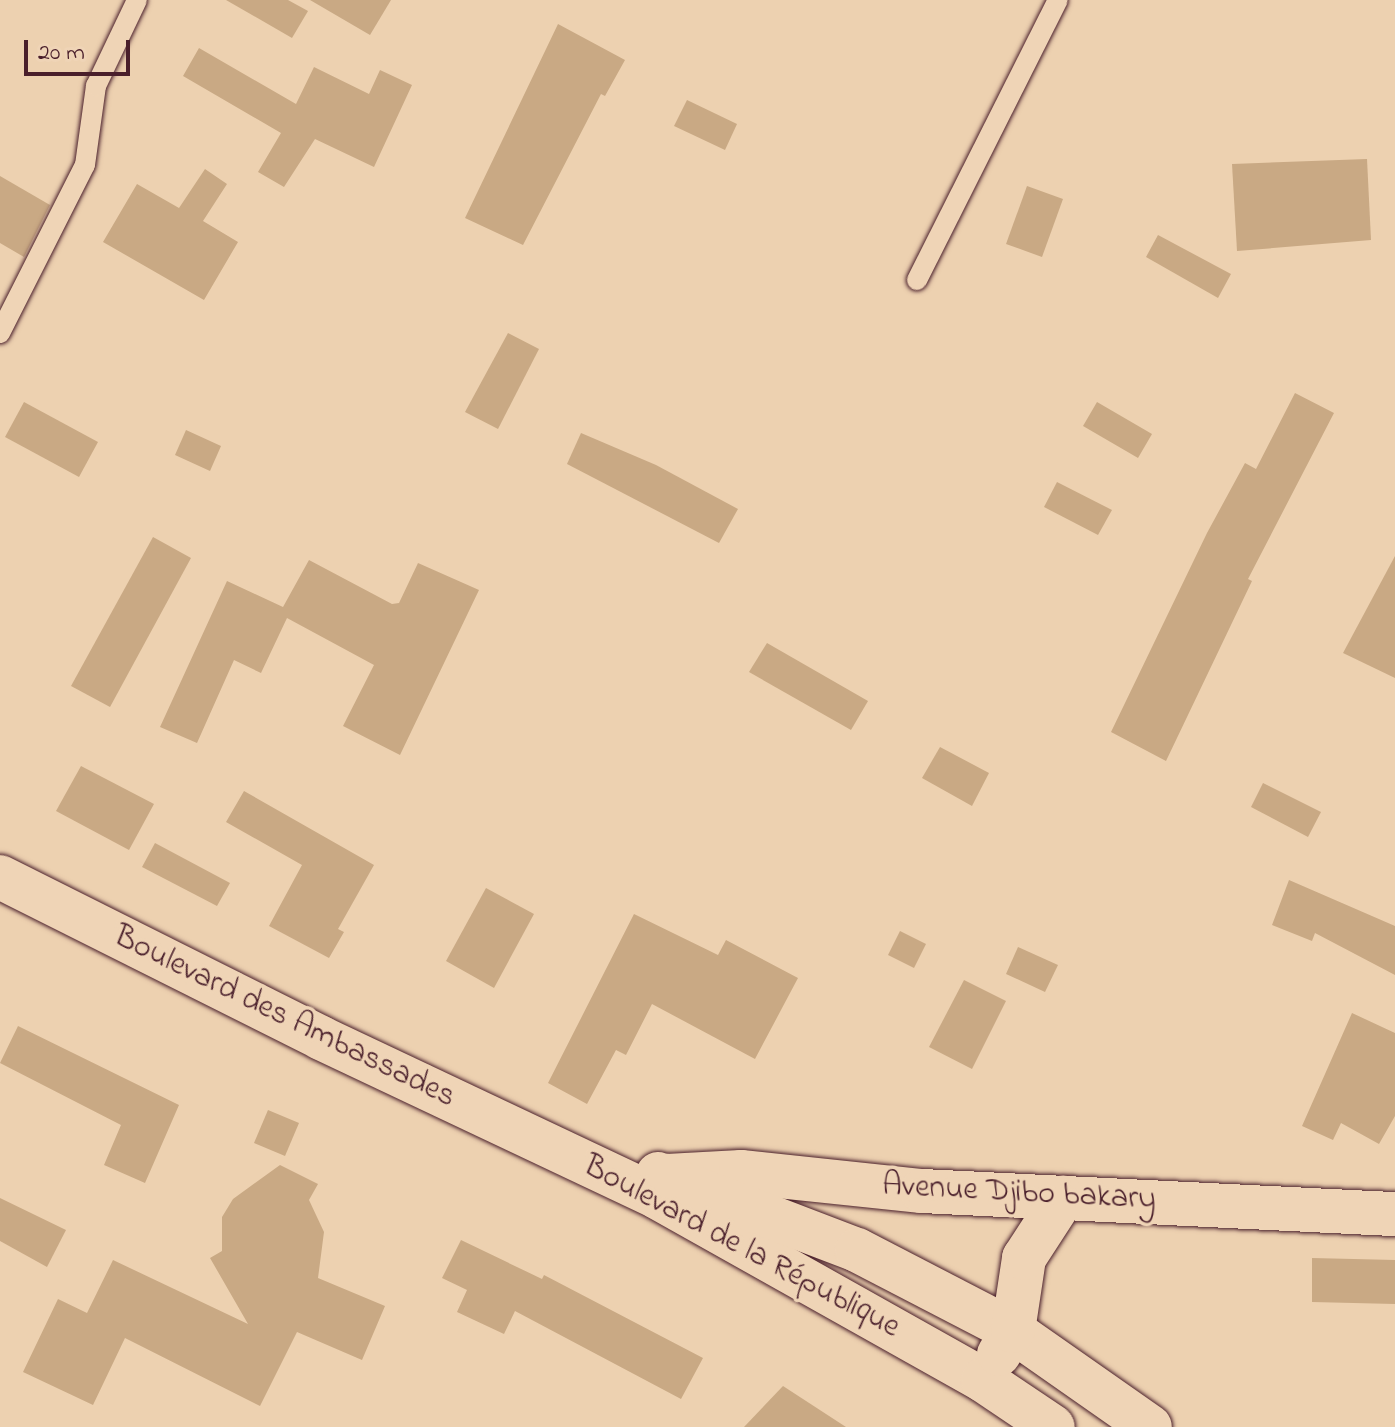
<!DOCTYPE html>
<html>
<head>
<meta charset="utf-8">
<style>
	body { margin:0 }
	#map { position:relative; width:1395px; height:1427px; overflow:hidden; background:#edd1b0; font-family:"Indie Flower",sans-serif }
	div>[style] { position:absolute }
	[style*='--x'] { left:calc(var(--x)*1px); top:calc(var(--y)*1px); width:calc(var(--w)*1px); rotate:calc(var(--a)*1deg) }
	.building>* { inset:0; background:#c9a984 }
	.roads { filter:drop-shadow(0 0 2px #4a1f2b) drop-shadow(0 0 2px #4a1f2b) }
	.service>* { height:20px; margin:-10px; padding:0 10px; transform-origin:10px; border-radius:10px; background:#efd4b6 }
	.tertiary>* { height:44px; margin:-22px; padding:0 22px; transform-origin:22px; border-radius:22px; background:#efd4b6 }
	.secondary>* { height:44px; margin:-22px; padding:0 22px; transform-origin:22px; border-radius:22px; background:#efd4b6 }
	span { translate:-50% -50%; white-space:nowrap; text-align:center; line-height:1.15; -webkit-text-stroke:7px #efd4b6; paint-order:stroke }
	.street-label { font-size:32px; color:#4a1f2b }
	.scale { position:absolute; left:24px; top:40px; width:106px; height:36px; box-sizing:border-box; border:4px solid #4a1f2b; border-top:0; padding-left:10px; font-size:24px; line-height:28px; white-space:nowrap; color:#4a1f2b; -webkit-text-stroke:6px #efd4b6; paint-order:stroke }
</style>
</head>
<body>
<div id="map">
	<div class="building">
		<i style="clip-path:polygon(226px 0,288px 0,308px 11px,292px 38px)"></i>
		<i style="clip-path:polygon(310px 0,391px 0,370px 35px)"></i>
		<i style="clip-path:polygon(558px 24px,625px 60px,605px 96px,601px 94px,523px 245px,465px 218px)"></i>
		<i style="clip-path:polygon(199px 48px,296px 104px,314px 67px,369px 94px,380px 70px,412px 85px,374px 167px,315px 139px,284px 187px,258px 172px,281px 133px,183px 76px)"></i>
		<i style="clip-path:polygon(687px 100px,737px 124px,725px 150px,674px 126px)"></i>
		<i style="clip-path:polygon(1367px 159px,1371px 240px,1237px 251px,1232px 164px)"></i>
		<i style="clip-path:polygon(205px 169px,227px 184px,203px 221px,238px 242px,204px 300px,103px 242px,137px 184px,179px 208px)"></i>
		<i style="clip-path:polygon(0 176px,50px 205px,24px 257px,0 243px)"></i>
		<i style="clip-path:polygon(1027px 186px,1063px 199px,1042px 257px,1006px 244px)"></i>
		<i style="clip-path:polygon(1158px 235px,1231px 274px,1218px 298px,1146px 257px)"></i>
		<i style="clip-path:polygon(508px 333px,539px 349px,498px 429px,465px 412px)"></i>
		<i style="clip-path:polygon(1295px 393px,1334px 413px,1248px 579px,1252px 581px,1166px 761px,1111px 732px,1207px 533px,1245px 463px,1256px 469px)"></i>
		<i style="clip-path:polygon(24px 402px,98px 442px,79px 477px,5px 437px)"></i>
		<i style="clip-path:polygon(1097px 402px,1152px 434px,1138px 458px,1083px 426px)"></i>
		<i style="clip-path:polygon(186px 430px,221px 446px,210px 471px,175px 455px)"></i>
		<i style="clip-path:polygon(581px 433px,656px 465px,738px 509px,719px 543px,567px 464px)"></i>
		<i style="clip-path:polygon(1057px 482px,1112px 510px,1098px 535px,1044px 507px)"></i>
		<i style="clip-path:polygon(153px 537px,191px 558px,110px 707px,71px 686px)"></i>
		<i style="clip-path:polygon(1395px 556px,1395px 678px,1343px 653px)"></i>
		<i style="clip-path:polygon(309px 560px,392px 604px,399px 603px,418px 563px,479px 590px,400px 755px,343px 726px,374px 665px,287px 618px,261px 673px,234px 660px,197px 743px,160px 727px,227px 581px,283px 607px)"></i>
		<i style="clip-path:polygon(767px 643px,868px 701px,851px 730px,749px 672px)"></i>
		<i style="clip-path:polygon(940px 747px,989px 773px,972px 806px,922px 778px)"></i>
		<i style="clip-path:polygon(81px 766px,154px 804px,129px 850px,56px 811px)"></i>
		<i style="clip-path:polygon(1263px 783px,1321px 812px,1308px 837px,1251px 807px)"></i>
		<i style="clip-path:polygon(244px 791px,374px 865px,338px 929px,344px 932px,329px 958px,269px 926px,302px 865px,226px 822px)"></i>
		<i style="clip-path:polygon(155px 843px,230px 883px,217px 906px,142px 867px)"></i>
		<i style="clip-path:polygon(1289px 880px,1395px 926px,1395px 975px,1315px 933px,1312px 941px,1272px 925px)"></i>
		<i style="clip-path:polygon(486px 888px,534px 914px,494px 988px,446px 961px)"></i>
		<i style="clip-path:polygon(634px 914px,718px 955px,726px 940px,798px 978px,755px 1059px,652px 1004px,626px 1055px,616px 1050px,587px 1104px,548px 1083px)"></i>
		<i style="clip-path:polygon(900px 931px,926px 944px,914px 968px,888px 955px)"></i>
		<i style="clip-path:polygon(1018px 947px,1058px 965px,1045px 992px,1006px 974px)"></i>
		<i style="clip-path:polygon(964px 980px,1006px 1001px,972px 1069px,929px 1047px)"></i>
		<i style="clip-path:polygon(1352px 1013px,1395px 1033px,1395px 1116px,1379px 1144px,1341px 1123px,1333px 1140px,1302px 1126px)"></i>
		<i style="clip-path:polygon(18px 1026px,179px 1105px,145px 1183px,104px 1165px,121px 1125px,0 1063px)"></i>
		<i style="clip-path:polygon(268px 1110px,299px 1123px,285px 1156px,254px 1143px)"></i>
		<i style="clip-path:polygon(280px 1165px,318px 1184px,309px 1200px,324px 1232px,318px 1278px,385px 1306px,362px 1360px,297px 1332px,260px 1406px,125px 1338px,93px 1405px,23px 1372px,58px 1299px,87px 1313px,113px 1260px,248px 1324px,210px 1258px,222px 1251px,222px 1217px,233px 1199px)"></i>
		<i style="clip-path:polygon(0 1198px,66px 1230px,47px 1267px,0 1241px)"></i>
		<i style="clip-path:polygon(461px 1240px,542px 1279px,544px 1275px,703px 1358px,681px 1399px,515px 1311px,504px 1334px,457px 1312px,467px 1290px,442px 1278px)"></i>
		<i style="clip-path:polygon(1312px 1258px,1395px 1260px,1395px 1304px,1312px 1302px)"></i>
		<i style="clip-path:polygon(783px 1386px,846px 1427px,744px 1427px)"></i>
	</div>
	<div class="roads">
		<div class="service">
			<i style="--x:917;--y:280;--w:313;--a:-63.3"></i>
			<i style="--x:0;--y:333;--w:188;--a:-63.2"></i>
			<i style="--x:85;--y:165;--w:80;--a:-82.1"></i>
			<i style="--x:96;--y:86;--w:95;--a:-64.5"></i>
		</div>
		<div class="tertiary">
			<i style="--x:664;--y:1183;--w:8;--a:-67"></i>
			<i style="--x:667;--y:1176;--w:74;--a:-3.1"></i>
			<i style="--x:741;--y:1172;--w:182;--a:6"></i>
			<i style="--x:922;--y:1191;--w:474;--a:2.8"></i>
		</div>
		<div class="secondary">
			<i style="--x:0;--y:877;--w:359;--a:26.6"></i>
			<i style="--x:321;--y:1038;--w:372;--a:25.3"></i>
			<i style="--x:657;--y:1197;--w:374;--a:29.3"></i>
			<i style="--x:983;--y:1380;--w:84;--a:33.9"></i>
			<i style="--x:658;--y:1174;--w:213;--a:20.9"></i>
			<i style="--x:857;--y:1250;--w:176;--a:27.4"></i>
			<i style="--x:1013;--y:1331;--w:167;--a:35"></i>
			<i style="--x:999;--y:1354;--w:27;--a:-59"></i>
			<i style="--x:1013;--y:1331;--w:74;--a:-81.4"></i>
			<i style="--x:1024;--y:1258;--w:72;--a:-57"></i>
		</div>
	</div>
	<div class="street-label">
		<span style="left:284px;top:1018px;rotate:26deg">Boulevard des Ambassades</span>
		<span style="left:1019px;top:1194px;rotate:3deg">Avenue Djibo bakary</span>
		<span style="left:741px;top:1248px;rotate:28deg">Boulevard de la République</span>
	</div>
	<div class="scale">20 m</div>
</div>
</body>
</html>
